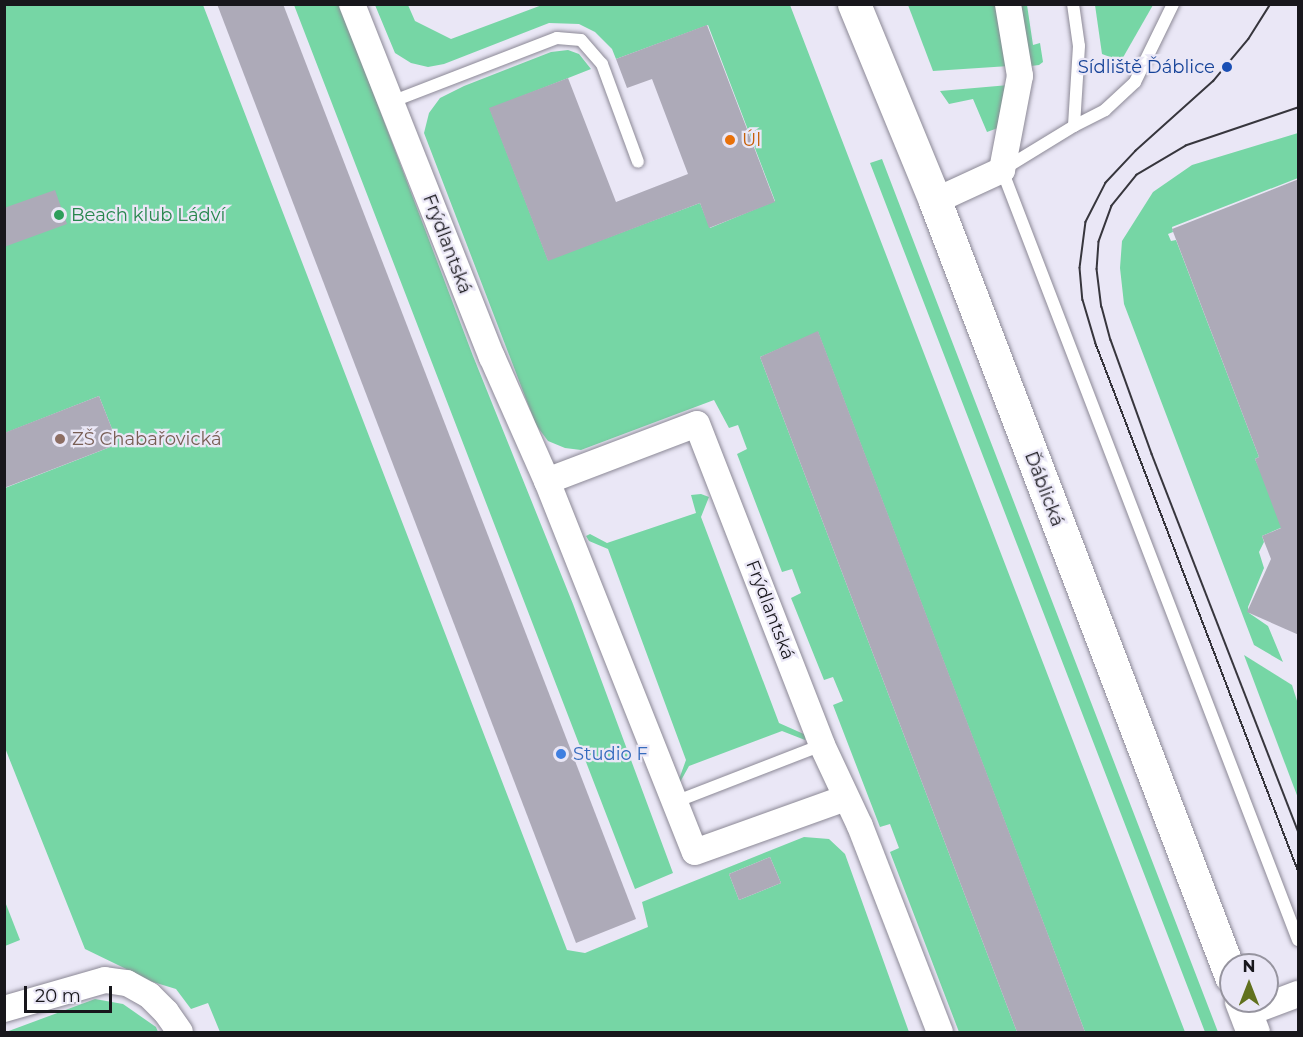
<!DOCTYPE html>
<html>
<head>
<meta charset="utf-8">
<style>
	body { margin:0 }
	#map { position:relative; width:1303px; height:1037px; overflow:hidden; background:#eae7f6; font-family:Montserrat,sans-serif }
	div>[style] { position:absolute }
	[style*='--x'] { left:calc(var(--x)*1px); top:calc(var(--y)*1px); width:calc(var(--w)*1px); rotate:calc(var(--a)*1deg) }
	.green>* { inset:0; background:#76d6a5 }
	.building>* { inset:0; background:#adaab8 }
	.roads { filter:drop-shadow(0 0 2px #8c8996) drop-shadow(0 0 2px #8c8996) }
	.service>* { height:12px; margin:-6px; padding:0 6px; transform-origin:6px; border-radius:6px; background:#fff }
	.minor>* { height:26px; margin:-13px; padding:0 13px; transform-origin:13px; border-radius:13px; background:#fff }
	.secondary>* { height:33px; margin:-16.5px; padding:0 16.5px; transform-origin:16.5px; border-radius:16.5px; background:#fff }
	.tram>* { height:1.5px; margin:-0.75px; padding:0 0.75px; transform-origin:0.75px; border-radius:0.75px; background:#37363d }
	.dots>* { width:16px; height:16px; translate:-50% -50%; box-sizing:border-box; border:3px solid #eae7f6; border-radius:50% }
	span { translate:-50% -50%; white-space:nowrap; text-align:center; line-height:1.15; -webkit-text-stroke:4.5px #eae7f6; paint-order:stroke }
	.transit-label { font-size:18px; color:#164399 }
	.right { translate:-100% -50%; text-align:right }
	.food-label { font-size:18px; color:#c56008 }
	.left { translate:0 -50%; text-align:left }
	.leisure-label { font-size:18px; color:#27864d }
	.street-label { font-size:18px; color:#18171c }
	.education-label { font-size:18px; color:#785e54 }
	.shop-label { font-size:18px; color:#366cbe }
	.frame { position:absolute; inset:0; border:6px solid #18171c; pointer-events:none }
	.north { position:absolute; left:1219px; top:953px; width:60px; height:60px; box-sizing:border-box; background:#eae7f6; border:2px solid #96949f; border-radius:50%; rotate:0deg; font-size:16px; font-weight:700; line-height:24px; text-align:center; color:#18171c }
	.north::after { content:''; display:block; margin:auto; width:21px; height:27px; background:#61711e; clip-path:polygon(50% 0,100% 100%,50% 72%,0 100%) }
	.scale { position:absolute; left:24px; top:986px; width:88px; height:27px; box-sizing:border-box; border:3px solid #18171c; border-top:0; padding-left:8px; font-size:18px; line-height:21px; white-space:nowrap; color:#18171c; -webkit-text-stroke:4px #eae7f6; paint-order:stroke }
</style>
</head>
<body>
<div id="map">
	<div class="green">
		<i style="clip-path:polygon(evenodd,5px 5px,203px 5px,567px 950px,585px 953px,648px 927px,642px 902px,804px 837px,829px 839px,845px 854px,909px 1032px,220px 1032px,208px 1003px,191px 1009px,176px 989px,153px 982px,85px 949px,5px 748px,5px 488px,118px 444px,99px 396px,5px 433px,5px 5px,770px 857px,781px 883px,739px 900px,729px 874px,770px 857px)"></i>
		<i style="clip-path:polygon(294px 5px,340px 5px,473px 356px,573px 604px,673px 873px,635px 889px)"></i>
		<i style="clip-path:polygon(375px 5px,408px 5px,415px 21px,451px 39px,542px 5px,790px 5px,1185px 1032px,1085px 1032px,818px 332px,760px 357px,1017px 1032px,959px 1032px,890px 852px,899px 848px,890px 824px,880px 827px,833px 705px,843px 701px,833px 677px,824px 680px,791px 598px,801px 593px,792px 569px,782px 572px,737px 454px,747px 449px,738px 425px,729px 428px,714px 400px,581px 450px,565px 448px,548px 441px,536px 425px,424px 133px,429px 113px,440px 98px,464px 86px,551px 52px,568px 50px,579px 54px,591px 69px,490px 109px,548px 260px,700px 203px,710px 228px,775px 201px,708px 25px,616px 59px,612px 49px,595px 32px,579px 24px,549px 23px,444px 64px,428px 67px,411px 63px,395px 53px)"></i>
		<i style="clip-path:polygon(908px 5px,1000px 5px,1009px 66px,933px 71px)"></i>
		<i style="clip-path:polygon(1021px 5px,1027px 5px,1033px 45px,1040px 43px,1043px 62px,1039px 65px,1031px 66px)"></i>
		<i style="clip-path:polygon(1095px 5px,1153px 5px,1121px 61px,1102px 54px)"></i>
		<i style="clip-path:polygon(1009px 85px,998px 128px,987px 132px,973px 99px,949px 104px,940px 91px)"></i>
		<i style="clip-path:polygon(1298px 133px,1298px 178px,1172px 227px,1173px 232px,1168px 234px,1171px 241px,1176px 240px,1259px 457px,1255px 459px,1285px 526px,1262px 536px,1264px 542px,1259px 552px,1264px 568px,1248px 607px,1249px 613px,1268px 626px,1283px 662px,1254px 645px,1124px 304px,1120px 268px,1122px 241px,1153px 192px,1192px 165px)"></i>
		<i style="clip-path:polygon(882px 159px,933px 292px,1218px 1032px,1205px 1032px,870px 163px)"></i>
		<i style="clip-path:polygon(701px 494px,709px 497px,701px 517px,779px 723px,806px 735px,805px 740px,782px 731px,689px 766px,679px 784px,678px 782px,686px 760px,608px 549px,589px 541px,586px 536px,590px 534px,607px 543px,696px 513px,691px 495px)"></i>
		<i style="clip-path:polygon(1244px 655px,1292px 685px,1298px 704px,1298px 798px)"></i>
		<i style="clip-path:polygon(4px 899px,20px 940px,5px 946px,4px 946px)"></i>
		<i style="clip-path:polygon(95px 999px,123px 1004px,156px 1027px,158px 1032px,6px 1032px)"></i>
	</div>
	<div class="building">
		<i style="clip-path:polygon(217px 4px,283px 4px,636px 919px,576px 943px)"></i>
		<i style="clip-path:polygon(707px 25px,775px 202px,709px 228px,700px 203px,548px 261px,489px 108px,568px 78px,616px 202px,688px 174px,652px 79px,627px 88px,616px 59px)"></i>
		<i style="clip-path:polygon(1299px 179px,1299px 635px,1247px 612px,1271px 559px,1262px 536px,1281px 528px,1255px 459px,1259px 457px,1172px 229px)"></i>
		<i style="clip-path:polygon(55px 190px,67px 224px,4px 247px,4px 208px)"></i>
		<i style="clip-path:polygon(818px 331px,1019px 858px,1085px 1032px,1017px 1032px,760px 357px)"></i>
		<i style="clip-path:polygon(99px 396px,118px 444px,4px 488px,4px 433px)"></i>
		<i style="clip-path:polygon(770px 857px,781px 883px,739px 900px,729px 874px)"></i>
	</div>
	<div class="roads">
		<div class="service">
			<i style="--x:1073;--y:4;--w:42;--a:81.9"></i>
			<i style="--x:1079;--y:46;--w:80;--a:93.6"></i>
			<i style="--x:1074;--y:126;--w:35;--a:-27"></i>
			<i style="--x:1105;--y:110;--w:41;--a:-43"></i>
			<i style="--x:1135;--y:82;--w:87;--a:-64"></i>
			<i style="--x:391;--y:102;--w:178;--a:-21.1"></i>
			<i style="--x:557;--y:38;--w:24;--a:5"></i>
			<i style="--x:581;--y:40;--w:32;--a:49"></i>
			<i style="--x:602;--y:64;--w:104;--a:69.8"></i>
			<i style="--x:1074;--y:126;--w:84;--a:148.6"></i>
			<i style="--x:1002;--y:170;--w:825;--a:68.97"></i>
			<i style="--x:675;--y:802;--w:158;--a:-21.2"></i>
		</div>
		<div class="minor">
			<i style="--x:352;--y:4;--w:380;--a:68.4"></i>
			<i style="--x:492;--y:357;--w:136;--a:66.1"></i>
			<i style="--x:547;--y:481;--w:399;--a:68.3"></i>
			<i style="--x:695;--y:852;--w:160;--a:-19.7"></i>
			<i style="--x:935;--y:201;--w:74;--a:-24.8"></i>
			<i style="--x:1002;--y:170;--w:96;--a:-79.2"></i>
			<i style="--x:1020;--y:76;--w:73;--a:-99.5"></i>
			<i style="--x:547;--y:481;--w:160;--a:-20.8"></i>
			<i style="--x:697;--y:424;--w:344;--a:68.7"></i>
			<i style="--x:822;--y:745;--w:89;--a:64.9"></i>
			<i style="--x:860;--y:826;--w:221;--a:68.8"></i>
			<i style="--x:4;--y:1009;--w:105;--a:-16"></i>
			<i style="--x:105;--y:980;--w:22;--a:8"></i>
			<i style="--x:127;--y:983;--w:25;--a:29"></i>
			<i style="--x:149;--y:995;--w:24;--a:45"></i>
			<i style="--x:166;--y:1012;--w:24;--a:55"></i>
			<i style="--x:1245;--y:1014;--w:57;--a:-20.7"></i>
		</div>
		<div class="secondary">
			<i style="--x:854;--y:4;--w:213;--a:67.6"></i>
			<i style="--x:935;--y:201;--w:830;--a:69.1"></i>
			<i style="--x:1241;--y:1001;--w:33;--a:69"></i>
		</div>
	</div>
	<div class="tram">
		<i style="--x:1271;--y:4;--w:41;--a:122.2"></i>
		<i style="--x:1249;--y:39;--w:55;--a:129.8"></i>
		<i style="--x:1214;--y:81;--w:105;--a:138.1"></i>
		<i style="--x:1136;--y:151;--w:44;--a:133.2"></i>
		<i style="--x:1106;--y:183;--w:44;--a:117.1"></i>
		<i style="--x:1086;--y:222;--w:46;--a:97.4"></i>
		<i style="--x:1080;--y:268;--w:32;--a:85"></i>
		<i style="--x:1083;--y:300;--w:46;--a:73.5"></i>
		<i style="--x:1096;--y:344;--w:563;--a:68.99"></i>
		<i style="--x:1298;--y:108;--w:118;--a:161.3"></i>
		<i style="--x:1186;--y:146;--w:57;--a:149.4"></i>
		<i style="--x:1137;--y:175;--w:40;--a:129"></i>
		<i style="--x:1112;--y:206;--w:38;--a:110"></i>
		<i style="--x:1099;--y:242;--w:27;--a:94"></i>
		<i style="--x:1097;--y:269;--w:38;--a:83"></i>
		<i style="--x:1102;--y:307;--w:34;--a:75"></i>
		<i style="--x:1111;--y:340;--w:121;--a:70.2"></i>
		<i style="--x:1152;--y:454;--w:404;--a:68.8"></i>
	</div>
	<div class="dots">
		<i style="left:1227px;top:67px;background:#1a4fb4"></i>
		<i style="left:730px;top:140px;background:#e8710a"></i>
		<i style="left:59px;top:215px;background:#2e9e5b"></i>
		<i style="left:60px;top:439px;background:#8d6e63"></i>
		<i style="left:561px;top:754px;background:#3f7fe0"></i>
	</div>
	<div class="transit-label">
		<span class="right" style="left:1215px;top:67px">Sídliště Ďáblice</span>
	</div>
	<div class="food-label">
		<span class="left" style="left:742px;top:140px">Úl</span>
	</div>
	<div class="leisure-label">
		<span class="left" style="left:71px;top:215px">Beach klub Ládví</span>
	</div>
	<div class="street-label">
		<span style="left:447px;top:244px;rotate:69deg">Frýdlantská</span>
		<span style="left:1044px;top:489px;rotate:69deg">Ďáblická</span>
		<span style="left:770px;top:610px;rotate:69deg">Frýdlantská</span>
	</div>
	<div class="education-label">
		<span class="left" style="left:72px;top:439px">ZŠ Chabařovická</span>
	</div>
	<div class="shop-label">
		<span class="left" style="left:573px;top:754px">Studio F</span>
	</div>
	<div class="frame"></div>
	<div class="north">N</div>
	<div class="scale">20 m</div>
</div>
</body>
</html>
